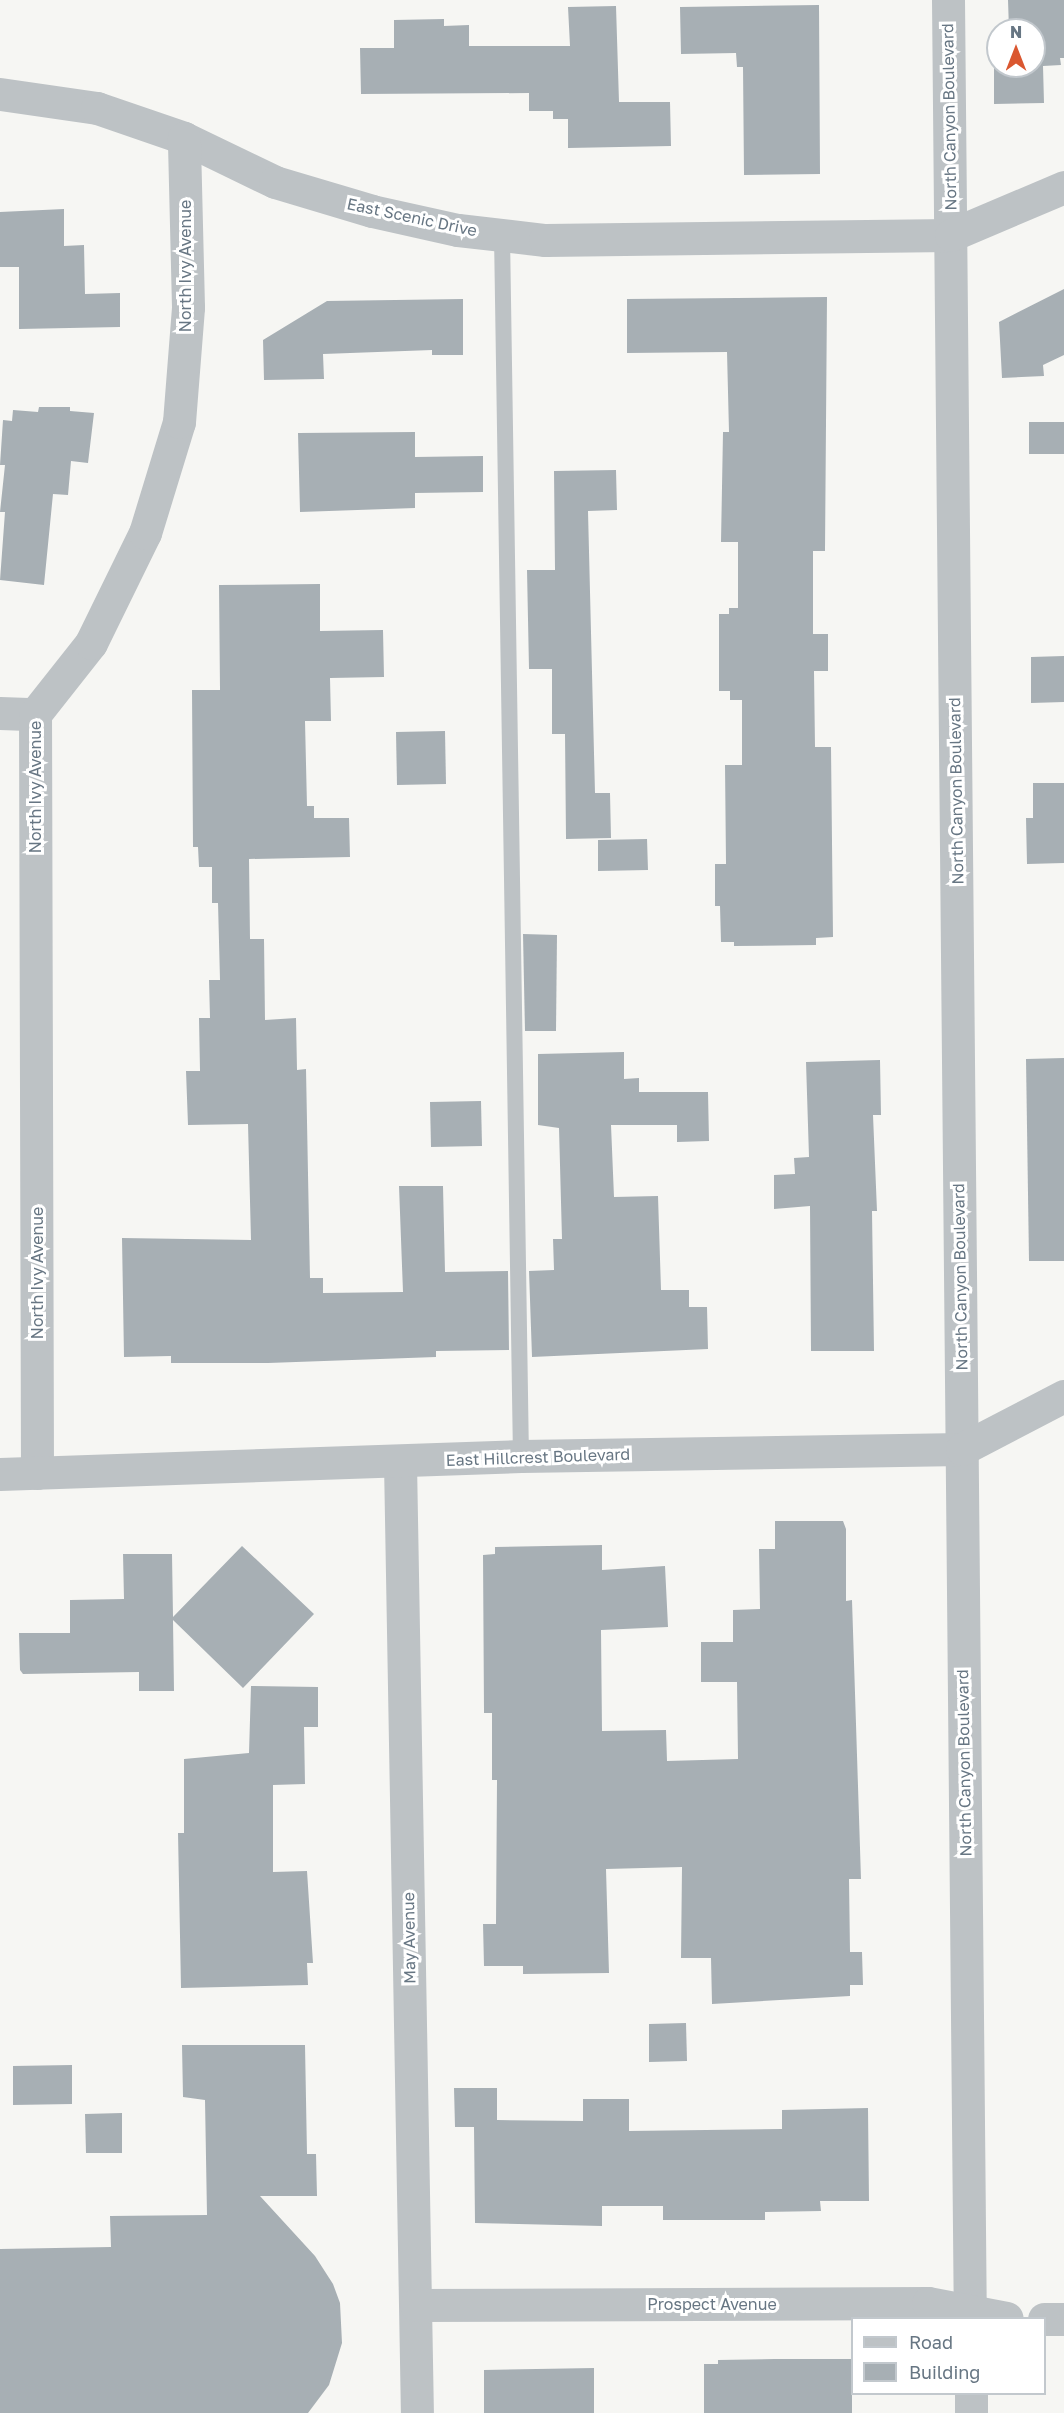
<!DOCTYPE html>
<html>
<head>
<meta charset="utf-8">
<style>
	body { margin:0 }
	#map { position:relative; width:1064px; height:2413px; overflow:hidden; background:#f6f6f3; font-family:"Golos Text",sans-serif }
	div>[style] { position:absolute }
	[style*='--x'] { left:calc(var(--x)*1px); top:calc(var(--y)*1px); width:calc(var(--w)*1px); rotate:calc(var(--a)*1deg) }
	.building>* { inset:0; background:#a7afb4 }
	.service>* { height:16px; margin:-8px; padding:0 8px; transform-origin:8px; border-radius:8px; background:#bdc2c5 }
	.minor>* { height:33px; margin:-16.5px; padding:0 16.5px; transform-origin:16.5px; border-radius:16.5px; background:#bdc2c5 }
	.tertiary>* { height:33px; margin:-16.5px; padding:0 16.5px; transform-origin:16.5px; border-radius:16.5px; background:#bdc2c5 }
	span { translate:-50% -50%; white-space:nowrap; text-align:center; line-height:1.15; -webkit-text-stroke:6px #fff; paint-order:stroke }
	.street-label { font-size:16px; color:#677683 }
	.legend { position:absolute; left:851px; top:2317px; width:195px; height:78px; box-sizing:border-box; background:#fff; border:2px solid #c2c8cd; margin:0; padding:8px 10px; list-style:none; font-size:18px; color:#677683 }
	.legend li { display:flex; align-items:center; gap:12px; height:30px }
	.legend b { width:30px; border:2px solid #c2c8cd }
	.north { position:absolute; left:986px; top:18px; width:60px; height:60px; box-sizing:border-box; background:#fff; border:2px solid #c2c8cd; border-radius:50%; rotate:0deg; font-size:16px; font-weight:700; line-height:24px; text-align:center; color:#677683 }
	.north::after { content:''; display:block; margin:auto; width:21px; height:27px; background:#da5730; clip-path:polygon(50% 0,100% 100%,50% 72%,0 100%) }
</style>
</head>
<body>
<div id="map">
	<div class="building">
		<i style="clip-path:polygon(1008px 0,1064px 0,1064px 58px,1060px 58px,1061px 65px,1043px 66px,1044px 103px,994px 104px,994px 56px,998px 56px,998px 66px,1034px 66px,1034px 30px,1009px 30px)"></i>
		<i style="clip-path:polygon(819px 5px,820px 174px,744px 175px,743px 67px,737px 67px,736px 53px,681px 54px,680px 7px)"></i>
		<i style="clip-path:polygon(616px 6px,619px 102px,670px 102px,671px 146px,568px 148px,568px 119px,553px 119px,553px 111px,529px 111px,529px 93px,361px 94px,360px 48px,394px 48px,394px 20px,444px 19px,444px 26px,469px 25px,469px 46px,570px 46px,568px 7px)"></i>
		<i style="clip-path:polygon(64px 209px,64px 246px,84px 245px,85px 294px,120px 293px,120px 327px,19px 329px,19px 267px,0 267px,0 212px)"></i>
		<i style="clip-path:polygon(1064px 289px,1064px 355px,1043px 365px,1044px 376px,1002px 378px,999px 322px)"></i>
		<i style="clip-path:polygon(827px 297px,825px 551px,813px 551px,813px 634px,828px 634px,828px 671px,814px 671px,815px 747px,831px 747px,833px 937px,816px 938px,816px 945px,734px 946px,734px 942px,721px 942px,720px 906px,715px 906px,715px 864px,726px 864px,725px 765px,742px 765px,742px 700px,730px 700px,730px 691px,719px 691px,719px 614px,729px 614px,729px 608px,738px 608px,738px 542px,721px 542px,723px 432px,729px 432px,727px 352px,627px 353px,627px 299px)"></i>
		<i style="clip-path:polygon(463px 299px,463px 355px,432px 355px,432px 350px,323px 354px,324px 379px,264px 380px,263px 340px,327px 301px)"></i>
		<i style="clip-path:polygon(39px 407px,70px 407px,70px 411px,94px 413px,88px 463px,71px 461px,68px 495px,53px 494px,44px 585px,0 580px,5px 512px,0 512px,5px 465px,0 465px,3px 420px,12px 421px,13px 410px,38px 412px)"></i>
		<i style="clip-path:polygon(1029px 422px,1064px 422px,1064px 454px,1029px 454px)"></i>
		<i style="clip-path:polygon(415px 432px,415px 457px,483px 456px,483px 492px,415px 493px,415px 508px,300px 512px,298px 433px)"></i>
		<i style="clip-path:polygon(616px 470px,617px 510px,588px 511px,595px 793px,610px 793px,611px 838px,566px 839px,565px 734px,552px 734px,552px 669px,529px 669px,527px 570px,555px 570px,554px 471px)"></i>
		<i style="clip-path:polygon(320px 584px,320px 631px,383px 630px,384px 677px,330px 678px,331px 721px,305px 721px,307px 806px,314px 806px,314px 818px,349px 818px,350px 857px,249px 859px,250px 939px,264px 939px,265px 1020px,296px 1018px,297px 1070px,306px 1069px,310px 1278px,323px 1278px,323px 1293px,403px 1292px,399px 1186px,443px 1186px,445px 1272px,508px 1271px,509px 1350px,436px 1351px,436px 1357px,268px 1363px,171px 1363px,171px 1356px,124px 1357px,122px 1238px,251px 1240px,248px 1124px,188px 1125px,186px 1071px,200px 1071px,199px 1018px,210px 1018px,209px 980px,220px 980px,218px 903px,212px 903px,212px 867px,199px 867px,198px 847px,193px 847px,192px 690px,220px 690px,219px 585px)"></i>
		<i style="clip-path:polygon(1064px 656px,1064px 702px,1031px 703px,1031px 657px)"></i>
		<i style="clip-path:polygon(445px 731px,446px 784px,397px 785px,396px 732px)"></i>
		<i style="clip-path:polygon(1033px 783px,1064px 783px,1064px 863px,1027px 864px,1026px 818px,1033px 818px)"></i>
		<i style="clip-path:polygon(647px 839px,648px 870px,598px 871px,598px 840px)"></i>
		<i style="clip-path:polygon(523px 934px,557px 935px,556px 1031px,525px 1031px)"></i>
		<i style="clip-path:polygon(624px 1052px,624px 1079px,639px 1078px,639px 1092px,708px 1092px,709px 1141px,677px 1142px,677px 1125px,611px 1125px,614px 1197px,658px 1196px,661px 1290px,689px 1290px,689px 1307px,707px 1307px,708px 1349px,532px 1357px,529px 1271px,554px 1270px,553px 1239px,562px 1239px,559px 1128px,538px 1125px,538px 1054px)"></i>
		<i style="clip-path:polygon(1064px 1058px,1064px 1261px,1029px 1261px,1026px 1059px)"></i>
		<i style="clip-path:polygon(880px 1060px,881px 1115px,873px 1115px,877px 1211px,872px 1211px,874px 1351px,811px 1351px,810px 1206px,774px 1209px,774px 1175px,795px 1174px,794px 1158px,809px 1157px,806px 1062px)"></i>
		<i style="clip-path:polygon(481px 1101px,482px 1146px,431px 1147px,430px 1102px)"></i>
		<i style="clip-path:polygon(775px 1521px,843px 1521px,846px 1529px,846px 1601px,852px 1600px,861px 1879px,849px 1879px,850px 1952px,862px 1952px,863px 1985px,850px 1985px,850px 1996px,712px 2004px,711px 1958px,681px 1958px,682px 1867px,606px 1869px,609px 1973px,523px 1974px,523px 1966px,484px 1966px,483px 1924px,496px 1924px,497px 1780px,492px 1780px,492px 1713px,484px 1713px,483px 1555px,495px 1554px,495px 1547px,602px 1545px,602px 1570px,665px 1566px,668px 1627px,601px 1630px,602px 1731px,666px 1730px,667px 1761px,738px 1759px,737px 1682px,701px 1682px,701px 1642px,733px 1642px,733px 1610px,760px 1609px,759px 1549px,775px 1549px)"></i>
		<i style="clip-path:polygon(242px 1546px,314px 1614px,243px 1688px,173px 1620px,174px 1691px,139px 1691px,139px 1672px,23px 1674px,20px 1670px,19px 1633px,70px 1633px,70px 1600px,124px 1599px,123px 1554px,172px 1554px,173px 1617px)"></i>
		<i style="clip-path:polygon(251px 1686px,318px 1687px,318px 1727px,304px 1727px,305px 1784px,273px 1785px,273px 1872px,307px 1871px,313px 1963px,307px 1963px,308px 1985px,181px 1988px,178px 1833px,184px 1833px,184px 1759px,249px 1753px)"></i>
		<i style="clip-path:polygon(686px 2023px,687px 2061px,649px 2062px,649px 2024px)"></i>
		<i style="clip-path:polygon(182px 2045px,305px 2045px,307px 2154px,316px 2154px,317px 2196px,260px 2196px,315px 2256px,333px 2284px,340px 2303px,342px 2343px,329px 2385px,308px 2413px,0 2413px,0 2249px,111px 2247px,110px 2216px,207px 2215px,205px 2100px,183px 2097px)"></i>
		<i style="clip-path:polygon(72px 2065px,72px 2104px,13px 2105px,13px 2066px)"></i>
		<i style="clip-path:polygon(454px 2088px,497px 2088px,497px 2120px,583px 2121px,583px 2099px,629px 2099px,629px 2131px,782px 2129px,782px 2110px,868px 2108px,869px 2201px,820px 2201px,821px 2211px,765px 2212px,765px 2220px,663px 2220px,663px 2206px,602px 2206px,602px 2226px,475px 2223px,474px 2127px,455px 2127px)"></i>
		<i style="clip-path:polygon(122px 2113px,122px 2153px,86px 2153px,85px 2114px)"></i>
		<i style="clip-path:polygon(775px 2359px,852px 2359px,852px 2413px,704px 2413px,704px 2364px,718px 2364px,718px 2360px)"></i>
		<i style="clip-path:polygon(594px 2368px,594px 2413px,484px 2413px,484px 2370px)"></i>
	</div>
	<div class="service">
		<i style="--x:502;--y:235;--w:1221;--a:89.11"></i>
	</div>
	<div class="minor">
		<i style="--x:948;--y:0;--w:2318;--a:89.46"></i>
		<i style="--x:0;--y:94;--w:98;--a:8.2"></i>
		<i style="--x:97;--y:108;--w:92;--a:19"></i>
		<i style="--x:184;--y:138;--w:101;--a:25.8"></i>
		<i style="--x:275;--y:182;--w:101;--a:16.6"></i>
		<i style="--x:372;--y:211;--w:88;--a:12.5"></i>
		<i style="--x:458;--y:230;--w:88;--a:6.6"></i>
		<i style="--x:545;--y:240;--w:406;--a:-0.7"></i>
		<i style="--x:951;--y:235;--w:123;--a:-23"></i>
		<i style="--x:0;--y:713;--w:35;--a:2"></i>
		<i style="--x:400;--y:1462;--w:951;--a:88.98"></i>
		<i style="--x:37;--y:1473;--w:759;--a:-90.15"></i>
		<i style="--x:35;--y:714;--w:90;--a:-51.7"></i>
		<i style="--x:91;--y:643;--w:123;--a:-63.9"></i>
		<i style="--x:145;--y:533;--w:116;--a:-73"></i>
		<i style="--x:179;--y:422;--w:115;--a:-85.5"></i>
		<i style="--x:188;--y:307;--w:169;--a:-91.4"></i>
		<i style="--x:416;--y:2305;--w:512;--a:-0.22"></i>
		<i style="--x:928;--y:2303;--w:80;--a:10.8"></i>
		<i style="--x:1044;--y:2319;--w:20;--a:0"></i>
		<i style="--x:971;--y:2394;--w:19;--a:90"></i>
	</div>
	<div class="tertiary">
		<i style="--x:0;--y:1474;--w:521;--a:-1.98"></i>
		<i style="--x:521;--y:1456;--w:441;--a:-0.9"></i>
		<i style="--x:962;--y:1449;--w:115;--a:-27.5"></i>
	</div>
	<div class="street-label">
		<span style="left:949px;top:117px;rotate:-91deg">North Canyon Boulevard</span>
		<span style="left:412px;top:217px;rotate:12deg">East Scenic Drive</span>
		<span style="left:185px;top:266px;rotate:-90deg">North Ivy Avenue</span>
		<span style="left:35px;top:787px;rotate:-90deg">North Ivy Avenue</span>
		<span style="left:956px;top:791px;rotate:-91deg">North Canyon Boulevard</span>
		<span style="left:37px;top:1273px;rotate:-90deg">North Ivy Avenue</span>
		<span style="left:960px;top:1277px;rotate:-91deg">North Canyon Boulevard</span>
		<span style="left:538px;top:1457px;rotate:-2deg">East Hillcrest Boulevard</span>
		<span style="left:964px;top:1763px;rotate:-91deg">North Canyon Boulevard</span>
		<span style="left:409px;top:1938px;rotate:-91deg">May Avenue</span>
		<span style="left:712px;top:2304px">Prospect Avenue</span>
	</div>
	<ul class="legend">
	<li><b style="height:8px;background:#bdc2c5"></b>Road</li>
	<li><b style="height:16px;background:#a7afb4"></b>Building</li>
	</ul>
	<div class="north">N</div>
</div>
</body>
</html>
